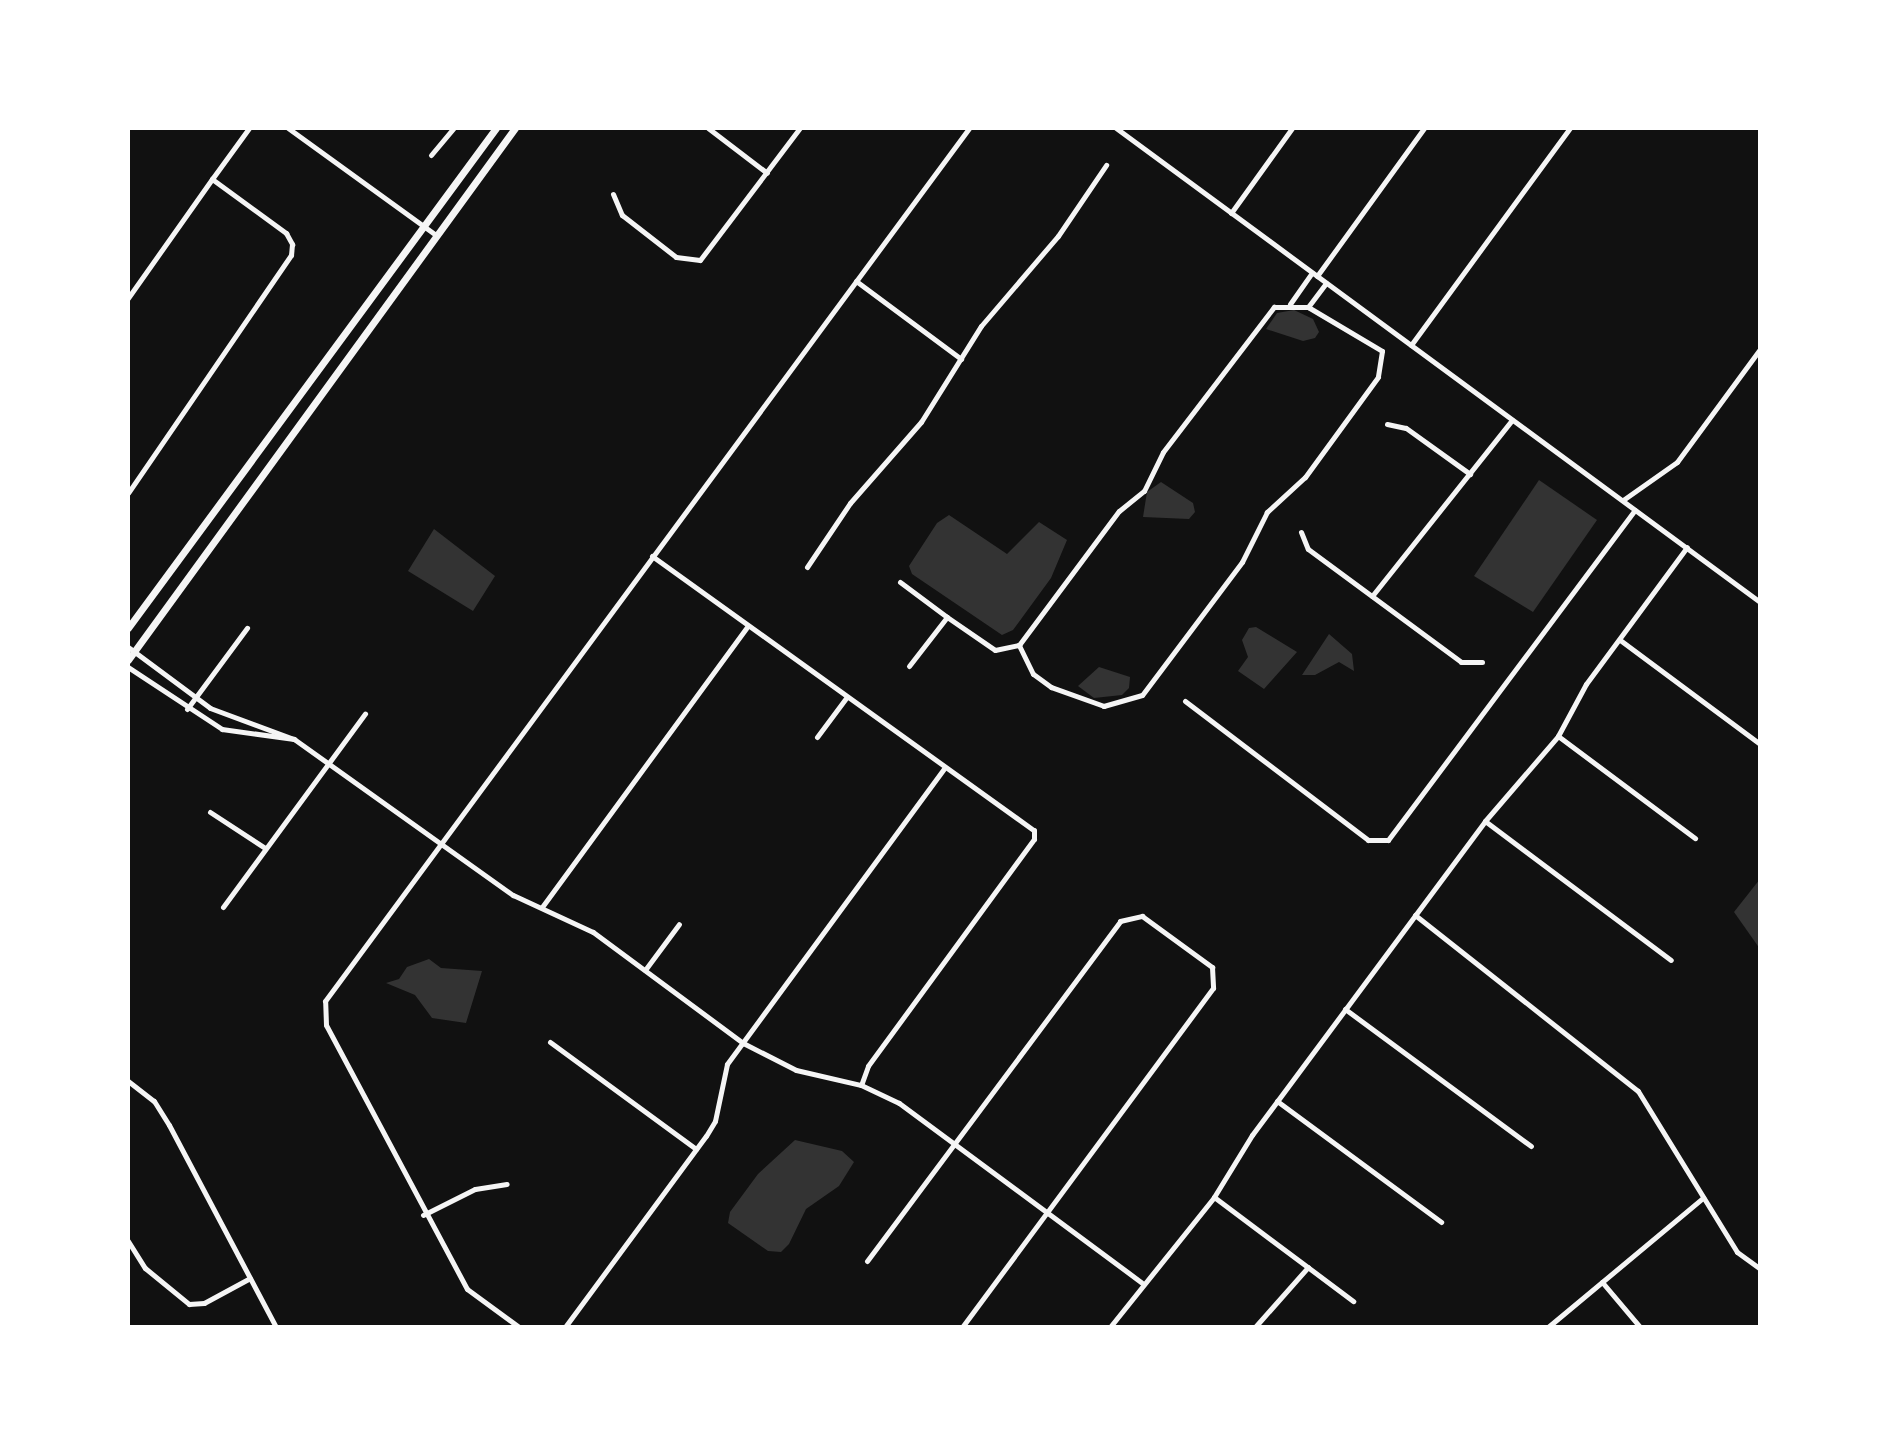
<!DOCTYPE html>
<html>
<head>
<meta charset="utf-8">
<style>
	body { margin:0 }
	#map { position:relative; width:1888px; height:1455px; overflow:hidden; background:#111; font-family:Helvetica,sans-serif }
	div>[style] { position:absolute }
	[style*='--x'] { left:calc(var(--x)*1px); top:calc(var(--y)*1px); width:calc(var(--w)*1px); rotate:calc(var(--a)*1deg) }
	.water>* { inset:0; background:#333 }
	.minor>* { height:5px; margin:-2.5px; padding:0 2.5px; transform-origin:2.5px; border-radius:2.5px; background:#f5f5f5 }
	.secondary>* { height:7px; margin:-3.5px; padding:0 3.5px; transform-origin:3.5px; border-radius:3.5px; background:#f5f5f5 }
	span { translate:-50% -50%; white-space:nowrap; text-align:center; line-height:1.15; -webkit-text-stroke:8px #fff; paint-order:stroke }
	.frame { position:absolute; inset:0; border:130px solid #fff; pointer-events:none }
</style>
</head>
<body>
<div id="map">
	<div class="water">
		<i style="clip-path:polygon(1294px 310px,1313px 319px,1319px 332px,1315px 338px,1303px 341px,1266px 329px,1277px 313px)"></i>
		<i style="clip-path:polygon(1539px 480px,1597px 520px,1533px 612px,1474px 576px)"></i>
		<i style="clip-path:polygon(1161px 482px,1193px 503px,1195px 512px,1189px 519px,1143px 517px,1147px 492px)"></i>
		<i style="clip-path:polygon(949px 515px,1007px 554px,1039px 522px,1067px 540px,1051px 578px,1013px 630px,1002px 635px,912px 574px,909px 566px,937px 523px)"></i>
		<i style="clip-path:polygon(434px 529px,495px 576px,473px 611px,408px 571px)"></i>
		<i style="clip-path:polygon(1256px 627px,1297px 652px,1264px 689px,1238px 671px,1248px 657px,1242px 640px,1249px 628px)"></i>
		<i style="clip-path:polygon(1329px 634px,1352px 654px,1354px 671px,1339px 662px,1315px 675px,1302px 675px)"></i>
		<i style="clip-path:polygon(1099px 667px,1130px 677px,1129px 688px,1122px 695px,1094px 698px,1078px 686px)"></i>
		<i style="clip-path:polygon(1760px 879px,1760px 949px,1734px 912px)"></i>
		<i style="clip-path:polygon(429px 959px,441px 968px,482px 971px,466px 1023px,432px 1018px,415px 995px,386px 983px,399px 979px,407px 967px)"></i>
		<i style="clip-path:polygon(795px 1140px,842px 1151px,854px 1162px,839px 1186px,806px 1209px,789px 1244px,781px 1252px,768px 1251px,728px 1223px,730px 1212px,758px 1174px)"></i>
	</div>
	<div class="minor">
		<i style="--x:288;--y:128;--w:183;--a:35.9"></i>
		<i style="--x:708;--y:128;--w:74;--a:37.3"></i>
		<i style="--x:1116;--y:128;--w:800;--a:36.35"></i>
		<i style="--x:431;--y:155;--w:35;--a:-50"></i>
		<i style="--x:212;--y:179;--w:63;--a:-54"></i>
		<i style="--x:613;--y:194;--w:23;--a:67"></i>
		<i style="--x:622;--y:215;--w:68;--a:37.9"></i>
		<i style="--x:676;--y:257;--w:24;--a:7"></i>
		<i style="--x:700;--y:260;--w:166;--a:-52.9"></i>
		<i style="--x:1231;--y:213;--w:105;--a:-54.3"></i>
		<i style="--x:1317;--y:276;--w:183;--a:-54.1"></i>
		<i style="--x:856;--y:281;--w:131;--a:36.6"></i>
		<i style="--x:128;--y:298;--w:146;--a:-54.8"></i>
		<i style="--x:212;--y:179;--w:92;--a:36.1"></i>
		<i style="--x:286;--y:233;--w:13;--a:61"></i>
		<i style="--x:292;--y:244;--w:11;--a:95"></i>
		<i style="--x:291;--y:255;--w:288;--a:124.4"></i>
		<i style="--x:1290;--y:304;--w:38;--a:-55"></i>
		<i style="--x:1308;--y:307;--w:30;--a:-53"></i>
		<i style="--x:1411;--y:345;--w:269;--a:-53.8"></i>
		<i style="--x:1387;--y:424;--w:19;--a:12"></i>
		<i style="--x:1406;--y:428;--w:79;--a:35.7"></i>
		<i style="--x:1623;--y:500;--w:66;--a:-35.1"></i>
		<i style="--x:1677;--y:462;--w:140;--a:-53.7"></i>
		<i style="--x:1301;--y:532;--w:18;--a:68"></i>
		<i style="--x:1308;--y:549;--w:190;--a:36.4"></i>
		<i style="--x:1461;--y:662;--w:21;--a:0"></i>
		<i style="--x:652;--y:556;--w:470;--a:35.7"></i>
		<i style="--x:1034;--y:830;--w:9;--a:90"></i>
		<i style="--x:1034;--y:839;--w:281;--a:126.2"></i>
		<i style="--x:868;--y:1066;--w:20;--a:110"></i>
		<i style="--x:807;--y:567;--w:77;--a:-56.1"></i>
		<i style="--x:850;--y:503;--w:108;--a:-48.8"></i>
		<i style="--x:921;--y:422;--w:113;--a:-58"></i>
		<i style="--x:981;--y:326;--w:118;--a:-49.5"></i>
		<i style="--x:1058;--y:236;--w:86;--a:-55.9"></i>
		<i style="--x:900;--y:582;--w:59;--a:36.7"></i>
		<i style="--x:947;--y:617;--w:62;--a:127.8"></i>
		<i style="--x:1372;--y:596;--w:225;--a:-51.5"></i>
		<i style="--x:947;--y:617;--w:58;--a:34.5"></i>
		<i style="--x:995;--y:650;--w:25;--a:-12"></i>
		<i style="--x:1019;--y:645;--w:167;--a:-53.3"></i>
		<i style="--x:1119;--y:511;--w:32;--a:-39"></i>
		<i style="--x:1144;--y:491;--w:43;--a:-64"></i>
		<i style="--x:1163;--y:452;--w:183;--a:-52.6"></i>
		<i style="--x:1274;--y:307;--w:34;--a:0"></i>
		<i style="--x:1308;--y:307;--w:86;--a:30.7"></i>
		<i style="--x:1382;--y:351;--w:26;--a:99"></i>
		<i style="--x:1378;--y:377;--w:124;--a:126.1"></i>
		<i style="--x:1305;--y:477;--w:52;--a:137.4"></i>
		<i style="--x:1267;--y:512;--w:56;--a:116.6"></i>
		<i style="--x:1242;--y:562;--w:166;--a:126.9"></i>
		<i style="--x:1142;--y:695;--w:40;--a:164"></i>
		<i style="--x:1104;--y:706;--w:56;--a:-160.3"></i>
		<i style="--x:1051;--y:687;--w:22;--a:-144"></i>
		<i style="--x:1033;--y:674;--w:32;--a:-116"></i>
		<i style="--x:1620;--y:640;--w:174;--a:36.6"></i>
		<i style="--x:128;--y:647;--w:102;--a:36.6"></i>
		<i style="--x:210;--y:708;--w:90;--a:20.3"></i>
		<i style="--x:294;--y:739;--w:73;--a:-172.1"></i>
		<i style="--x:222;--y:729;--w:113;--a:-146.6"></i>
		<i style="--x:1185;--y:701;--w:230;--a:37.2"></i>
		<i style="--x:1368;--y:840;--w:20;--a:0"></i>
		<i style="--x:1388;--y:840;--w:412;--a:-53.2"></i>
		<i style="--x:187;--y:709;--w:101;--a:-53.5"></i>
		<i style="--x:1558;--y:736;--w:171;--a:36.7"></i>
		<i style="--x:817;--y:737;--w:49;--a:-53.4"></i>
		<i style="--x:294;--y:739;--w:269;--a:35.5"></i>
		<i style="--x:513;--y:895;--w:88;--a:24.8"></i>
		<i style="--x:593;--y:932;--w:187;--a:36.5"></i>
		<i style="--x:743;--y:1043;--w:59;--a:27"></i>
		<i style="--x:796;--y:1070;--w:67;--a:13"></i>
		<i style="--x:861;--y:1085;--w:42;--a:25.3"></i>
		<i style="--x:899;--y:1103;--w:302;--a:36.5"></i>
		<i style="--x:210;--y:812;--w:66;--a:33.2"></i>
		<i style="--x:1485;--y:821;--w:232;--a:36.8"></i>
		<i style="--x:223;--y:907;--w:240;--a:-53.7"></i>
		<i style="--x:542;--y:907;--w:348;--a:-53.8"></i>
		<i style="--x:1415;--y:915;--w:284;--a:38.3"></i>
		<i style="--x:1638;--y:1091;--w:189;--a:58.4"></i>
		<i style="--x:1737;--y:1252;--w:29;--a:36"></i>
		<i style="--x:645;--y:970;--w:57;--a:-53.5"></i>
		<i style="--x:1345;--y:1009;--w:231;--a:36.4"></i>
		<i style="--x:550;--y:1042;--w:181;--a:36.2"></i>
		<i style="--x:128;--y:1081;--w:33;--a:38"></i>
		<i style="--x:154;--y:1101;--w:28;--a:58"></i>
		<i style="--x:169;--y:1125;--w:229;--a:62.1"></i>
		<i style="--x:1277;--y:1101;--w:204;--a:36.4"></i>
		<i style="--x:1214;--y:1197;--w:174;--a:36.8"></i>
		<i style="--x:423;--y:1215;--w:58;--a:-26.6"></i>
		<i style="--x:475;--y:1189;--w:32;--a:-9"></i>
		<i style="--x:128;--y:1241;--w:32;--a:58"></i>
		<i style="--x:145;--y:1268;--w:57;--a:39.3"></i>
		<i style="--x:189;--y:1304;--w:15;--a:-4"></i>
		<i style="--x:204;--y:1303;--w:52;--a:-28.5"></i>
		<i style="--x:867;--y:1261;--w:424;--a:-53.3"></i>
		<i style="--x:1120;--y:921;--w:23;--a:-13"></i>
		<i style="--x:1142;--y:916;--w:87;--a:36.1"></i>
		<i style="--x:1212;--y:967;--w:21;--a:87"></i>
		<i style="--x:1213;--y:988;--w:422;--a:126.5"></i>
		<i style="--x:1602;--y:1282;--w:59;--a:49.8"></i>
		<i style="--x:519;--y:1327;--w:64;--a:-143.8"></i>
		<i style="--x:467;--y:1289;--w:299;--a:-118.1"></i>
		<i style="--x:326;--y:1025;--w:24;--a:-92"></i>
		<i style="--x:325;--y:1001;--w:1085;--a:-53.58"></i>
		<i style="--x:565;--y:1327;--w:237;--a:-53.6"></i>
		<i style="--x:706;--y:1136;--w:17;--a:-59"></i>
		<i style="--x:715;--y:1121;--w:58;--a:-78.1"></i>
		<i style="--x:727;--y:1064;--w:366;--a:-53.7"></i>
		<i style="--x:1110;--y:1327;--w:166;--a:-51.3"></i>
		<i style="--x:1214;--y:1197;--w:73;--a:-58.5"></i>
		<i style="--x:1252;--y:1135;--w:391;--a:-53.4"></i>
		<i style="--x:1485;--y:821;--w:112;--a:-49.3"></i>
		<i style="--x:1558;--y:736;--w:59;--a:-61.7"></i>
		<i style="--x:1586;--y:684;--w:170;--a:-53.6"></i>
		<i style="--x:1255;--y:1327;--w:80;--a:-48.5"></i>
		<i style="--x:1548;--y:1327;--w:202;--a:-39.8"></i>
	</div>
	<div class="secondary">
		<i style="--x:128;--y:628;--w:621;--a:-53.65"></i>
		<i style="--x:128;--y:660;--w:658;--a:-53.97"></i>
	</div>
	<div class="frame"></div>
</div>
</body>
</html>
